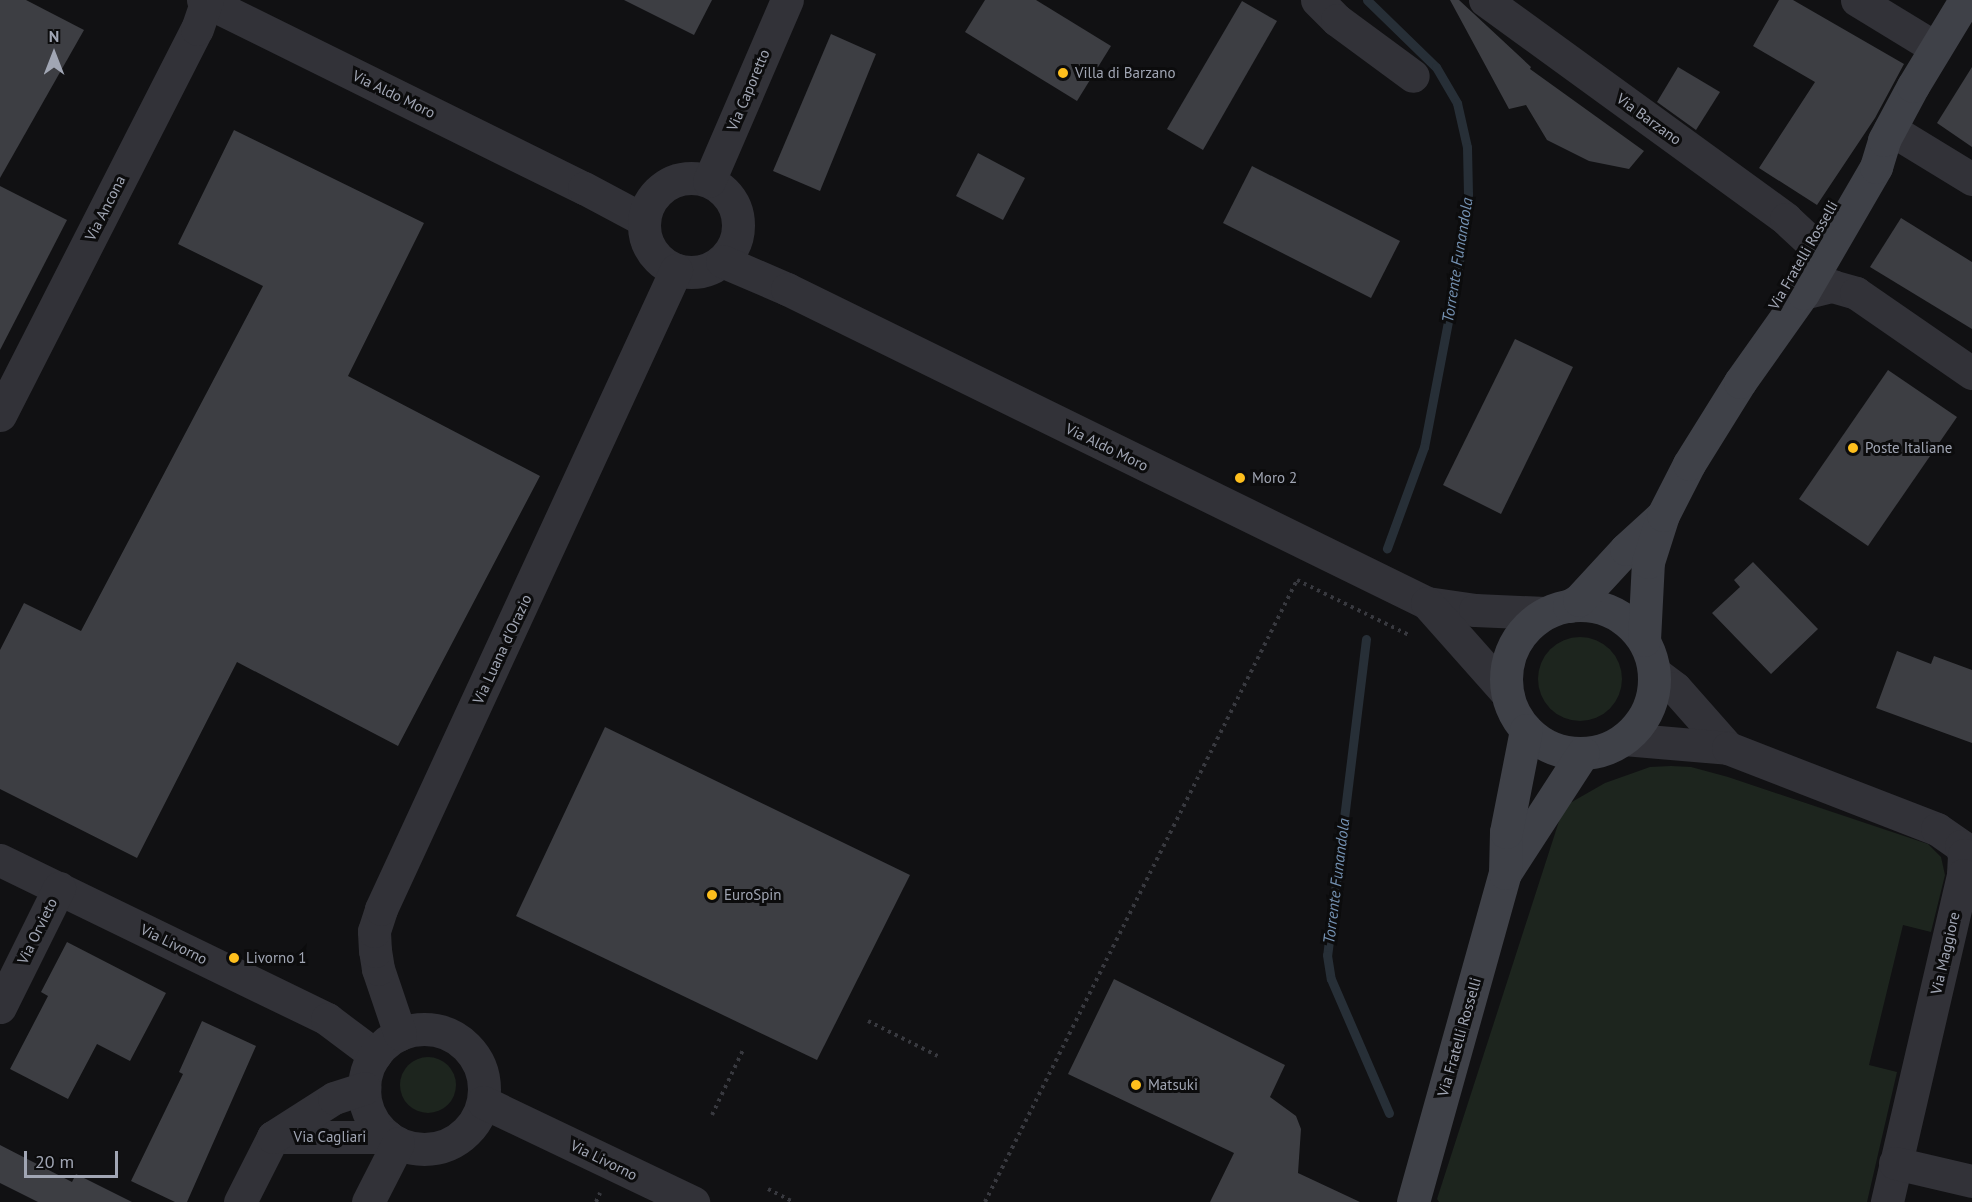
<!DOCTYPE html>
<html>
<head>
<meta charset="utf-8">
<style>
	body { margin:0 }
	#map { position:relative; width:1972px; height:1202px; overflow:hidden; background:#111113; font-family:"PT Sans",sans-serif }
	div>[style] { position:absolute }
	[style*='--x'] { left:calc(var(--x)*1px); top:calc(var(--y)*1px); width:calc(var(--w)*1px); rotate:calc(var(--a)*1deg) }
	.green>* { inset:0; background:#1d251e }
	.round { border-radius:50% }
	.stream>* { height:9px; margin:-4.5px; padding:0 4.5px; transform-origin:4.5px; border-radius:4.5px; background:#272f37 }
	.building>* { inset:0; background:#3d3e43 }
	.path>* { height:4px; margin-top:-2px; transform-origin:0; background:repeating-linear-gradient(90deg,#38393f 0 3px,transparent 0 7.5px) }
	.street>* { height:33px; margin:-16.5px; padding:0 16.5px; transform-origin:16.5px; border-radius:16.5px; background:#323238 }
	.street>.ring { margin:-16.5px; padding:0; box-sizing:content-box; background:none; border:33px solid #323238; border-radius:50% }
	.secondary>* { height:33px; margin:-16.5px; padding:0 16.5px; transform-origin:16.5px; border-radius:16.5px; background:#3f4148 }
	.secondary>.ring { margin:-16.5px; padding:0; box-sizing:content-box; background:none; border:33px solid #3f4148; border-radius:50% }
	.dots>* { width:16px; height:16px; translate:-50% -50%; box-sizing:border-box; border:3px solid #0c0c0d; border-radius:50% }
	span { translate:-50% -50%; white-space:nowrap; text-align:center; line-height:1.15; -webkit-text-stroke:6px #0c0c0d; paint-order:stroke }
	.poi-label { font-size:15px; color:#a1a6b4 }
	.left { translate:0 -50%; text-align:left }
	.street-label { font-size:15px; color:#a1a6b4 }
	.water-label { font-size:16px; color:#7592b3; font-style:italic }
	.north { position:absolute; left:24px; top:24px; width:60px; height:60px; -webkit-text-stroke:4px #0c0c0d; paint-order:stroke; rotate:0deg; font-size:16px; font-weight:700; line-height:24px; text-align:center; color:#a1a6b4 }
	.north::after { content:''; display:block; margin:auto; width:21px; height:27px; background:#a1a6b4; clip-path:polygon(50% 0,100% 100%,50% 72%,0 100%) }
	.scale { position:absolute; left:24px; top:1151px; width:94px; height:27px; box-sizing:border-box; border:3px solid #a1a6b4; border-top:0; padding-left:8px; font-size:18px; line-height:21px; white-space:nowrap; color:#a1a6b4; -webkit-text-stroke:4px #0c0c0d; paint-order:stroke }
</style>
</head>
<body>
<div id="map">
	<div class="green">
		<i class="round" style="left:1538px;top:637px;width:84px;height:84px"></i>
		<i style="clip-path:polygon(1671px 766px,1691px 767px,1728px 777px,1919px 841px,1928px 844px,1941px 857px,1945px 875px,1931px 932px,1903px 925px,1869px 1065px,1897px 1072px,1867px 1202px,1439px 1202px,1437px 1199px,1560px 818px,1570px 803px,1605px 783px,1650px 767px)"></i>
		<i class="round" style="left:400px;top:1057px;width:56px;height:56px"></i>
	</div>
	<div class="stream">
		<i style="--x:1367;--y:0;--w:96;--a:44.2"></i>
		<i style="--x:1436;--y:67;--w:42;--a:59.7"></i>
		<i style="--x:1457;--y:103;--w:45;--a:77.2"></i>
		<i style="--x:1467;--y:147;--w:47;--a:88.8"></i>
		<i style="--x:1468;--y:194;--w:76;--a:97.6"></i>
		<i style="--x:1458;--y:269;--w:181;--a:100.8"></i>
		<i style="--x:1424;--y:447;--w:108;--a:110.1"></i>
		<i style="--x:1366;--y:639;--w:318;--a:97"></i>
		<i style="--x:1327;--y:955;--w:24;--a:81"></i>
		<i style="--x:1331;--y:979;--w:146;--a:66.6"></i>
	</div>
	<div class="building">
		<i style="clip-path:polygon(0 0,26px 0,84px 30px,0 178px)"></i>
		<i style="clip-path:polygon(624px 0,712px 0,694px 35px)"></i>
		<i style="clip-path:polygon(985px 0,1036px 0,1111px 46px,1077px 101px,965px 32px)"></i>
		<i style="clip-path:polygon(1450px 0,1459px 0,1531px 67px,1530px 69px,1644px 151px,1629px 169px,1589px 161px,1547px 140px,1526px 105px,1509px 109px)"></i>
		<i style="clip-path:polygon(1779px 0,1793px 0,1904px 64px,1875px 118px,1817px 205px,1759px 168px,1815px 82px,1753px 46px)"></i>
		<i style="clip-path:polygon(1242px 1px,1277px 21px,1203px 150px,1167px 129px)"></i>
		<i style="clip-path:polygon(831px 34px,876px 54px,820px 191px,773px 171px)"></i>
		<i style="clip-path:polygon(1678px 67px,1720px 92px,1696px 130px,1657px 102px)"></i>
		<i style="clip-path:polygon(1972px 67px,1972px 147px,1937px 123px)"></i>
		<i style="clip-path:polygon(234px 130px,424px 223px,348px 376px,540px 476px,398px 746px,237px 662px,137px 858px,0 789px,0 650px,24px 603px,81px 631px,263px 286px,178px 244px)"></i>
		<i style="clip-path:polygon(978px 153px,1025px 178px,1003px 220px,956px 196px)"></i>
		<i style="clip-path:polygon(1252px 166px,1400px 241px,1371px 298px,1223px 223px)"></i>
		<i style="clip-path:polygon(0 186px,67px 220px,0 350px)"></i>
		<i style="clip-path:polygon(1901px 218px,1972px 262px,1972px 329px,1870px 267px)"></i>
		<i style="clip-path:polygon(1515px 339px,1573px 367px,1501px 514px,1443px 485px)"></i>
		<i style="clip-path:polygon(1888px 370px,1957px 417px,1868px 546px,1799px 499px)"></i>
		<i style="clip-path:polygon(1753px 562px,1818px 629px,1771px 674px,1712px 613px,1740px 587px,1734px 580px)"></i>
		<i style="clip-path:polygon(1897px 651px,1931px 664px,1934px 656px,1972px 670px,1972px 743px,1876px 708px)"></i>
		<i style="clip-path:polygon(605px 727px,910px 875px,817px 1060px,516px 916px)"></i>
		<i style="clip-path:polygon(67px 942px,166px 993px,130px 1061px,97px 1044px,68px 1099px,10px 1069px,48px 996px,41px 992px)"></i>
		<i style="clip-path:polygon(1114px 979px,1285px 1065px,1270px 1097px,1296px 1116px,1301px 1129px,1298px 1173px,1360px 1202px,1210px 1202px,1234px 1153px,1068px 1074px)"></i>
		<i style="clip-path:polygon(202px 1021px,256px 1046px,187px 1202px,175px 1202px,131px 1181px,183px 1074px,179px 1072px)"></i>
		<i style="clip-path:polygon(0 1145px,72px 1182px,76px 1174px,132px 1202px,38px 1202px,0 1183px)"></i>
	</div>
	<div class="path">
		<i style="--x:868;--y:1021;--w:78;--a:26.6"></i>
		<i style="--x:712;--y:1115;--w:72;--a:-64.5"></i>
		<i style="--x:768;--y:1189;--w:29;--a:27"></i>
		<i style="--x:596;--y:1202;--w:10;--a:-66"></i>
		<i style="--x:985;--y:1202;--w:696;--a:-63.36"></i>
		<i style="--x:1297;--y:580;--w:127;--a:26.2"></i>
	</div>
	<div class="street">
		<i style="--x:203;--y:0;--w:425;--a:26.3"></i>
		<i style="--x:584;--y:188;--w:68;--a:28.1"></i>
		<i style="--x:1317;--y:0;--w:28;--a:45"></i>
		<i style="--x:1337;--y:20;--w:94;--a:36.4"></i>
		<i style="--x:1485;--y:0;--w:372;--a:36"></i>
		<i style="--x:1786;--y:219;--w:33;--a:43"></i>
		<i style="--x:1857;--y:0;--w:92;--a:31.3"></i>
		<i style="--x:1890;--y:129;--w:96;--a:31.4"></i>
		<i class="ring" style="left:644px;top:178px;width:61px;height:61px"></i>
		<i style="--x:709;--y:181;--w:197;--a:-66.7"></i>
		<i style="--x:722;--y:261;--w:71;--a:23.3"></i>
		<i style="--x:787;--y:289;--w:713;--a:26.13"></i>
		<i style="--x:1427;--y:603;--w:49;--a:8.3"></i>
		<i style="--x:1475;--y:610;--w:70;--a:2.5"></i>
		<i style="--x:1803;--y:293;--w:30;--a:-14"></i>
		<i style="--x:1832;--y:286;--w:25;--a:16"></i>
		<i style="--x:1856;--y:293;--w:141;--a:34.6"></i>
		<i style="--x:0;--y:415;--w:433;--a:-63"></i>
		<i style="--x:197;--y:29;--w:31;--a:-71"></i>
		<i style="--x:1427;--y:603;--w:120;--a:48.4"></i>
		<i style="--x:1655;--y:673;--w:25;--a:37"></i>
		<i style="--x:1675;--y:688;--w:80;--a:48.5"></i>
		<i style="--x:1624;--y:739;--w:104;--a:4.9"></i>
		<i style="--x:1728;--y:748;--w:224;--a:21.2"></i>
		<i style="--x:1937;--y:829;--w:29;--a:35"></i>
		<i style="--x:1961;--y:846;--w:9;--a:72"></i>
		<i style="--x:1964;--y:855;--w:20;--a:93"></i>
		<i style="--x:1963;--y:875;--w:336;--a:103.1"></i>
		<i style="--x:0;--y:860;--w:364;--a:25.9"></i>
		<i style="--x:327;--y:1019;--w:60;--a:36.9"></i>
		<i style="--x:0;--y:1007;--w:133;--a:-63.6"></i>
		<i class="ring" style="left:364px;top:1029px;width:87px;height:87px"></i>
		<i style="--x:400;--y:1034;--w:69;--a:-108.7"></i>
		<i style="--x:378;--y:969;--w:18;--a:-99"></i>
		<i style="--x:375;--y:951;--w:20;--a:-93"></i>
		<i style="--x:374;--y:931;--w:23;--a:-72"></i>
		<i style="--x:381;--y:909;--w:704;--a:-65.22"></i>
		<i style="--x:483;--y:1102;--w:233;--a:25.5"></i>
		<i style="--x:273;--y:1137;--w:115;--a:0"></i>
		<i style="--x:1895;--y:1163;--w:79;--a:13.2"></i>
		<i style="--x:240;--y:1202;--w:73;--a:-63.1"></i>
		<i style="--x:273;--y:1137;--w:72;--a:-32.6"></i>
		<i style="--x:334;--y:1098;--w:32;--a:-18"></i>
		<i style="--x:368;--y:1202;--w:66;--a:-63"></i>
	</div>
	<div class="secondary">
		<i class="ring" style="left:1506px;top:605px;width:115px;height:115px"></i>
		<i style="--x:1569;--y:606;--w:12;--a:-31"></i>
		<i style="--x:1579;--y:600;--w:69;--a:-47.3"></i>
		<i style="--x:1626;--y:549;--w:47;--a:-42.4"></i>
		<i style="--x:1644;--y:640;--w:78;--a:-87.1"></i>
		<i style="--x:1648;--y:562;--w:49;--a:-72.3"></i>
		<i style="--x:1663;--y:515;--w:57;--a:-63"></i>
		<i style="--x:1689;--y:464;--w:97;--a:-58.1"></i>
		<i style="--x:1740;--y:382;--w:109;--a:-54.7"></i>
		<i style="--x:1803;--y:293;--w:146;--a:-59.9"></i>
		<i style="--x:1876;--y:167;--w:28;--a:-73"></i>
		<i style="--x:1884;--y:140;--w:61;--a:-61.8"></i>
		<i style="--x:1913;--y:86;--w:100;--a:-58.8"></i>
		<i style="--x:1505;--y:873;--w:143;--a:-57"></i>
		<i style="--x:1413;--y:1202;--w:342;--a:-74.4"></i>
		<i style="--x:1505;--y:873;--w:41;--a:-88.6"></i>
		<i style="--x:1506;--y:832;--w:104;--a:-78.9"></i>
	</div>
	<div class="dots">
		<i style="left:1063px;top:73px;background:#febf1d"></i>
		<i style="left:1853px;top:448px;background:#febf1d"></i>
		<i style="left:1240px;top:478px;background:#febf1d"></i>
		<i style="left:712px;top:895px;background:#febf1d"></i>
		<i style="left:234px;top:958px;background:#febf1d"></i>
		<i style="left:1136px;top:1085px;background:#febf1d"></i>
	</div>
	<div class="poi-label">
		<span class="left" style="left:1075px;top:73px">Villa di Barzano</span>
		<span class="left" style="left:1865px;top:448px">Poste Italiane</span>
		<span class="left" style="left:1252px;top:478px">Moro 2</span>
		<span class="left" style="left:724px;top:895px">EuroSpin</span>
		<span class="left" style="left:246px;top:958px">Livorno 1</span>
		<span class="left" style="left:1148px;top:1085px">Matsuki</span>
	</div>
	<div class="street-label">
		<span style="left:748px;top:90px;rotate:-67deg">Via Caporetto</span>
		<span style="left:394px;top:94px;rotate:26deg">Via Aldo Moro</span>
		<span style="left:1649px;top:119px;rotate:36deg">Via Barzano</span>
		<span style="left:105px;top:208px;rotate:-63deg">Via Ancona</span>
		<span style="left:1803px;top:255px;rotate:-60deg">Via Fratelli Rosselli</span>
		<span style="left:1107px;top:447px;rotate:26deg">Via Aldo Moro</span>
		<span style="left:502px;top:649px;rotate:-65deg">Via Luana d'Orazio</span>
		<span style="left:37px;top:931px;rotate:-64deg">Via Orvieto</span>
		<span style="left:174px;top:944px;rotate:26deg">Via Livorno</span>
		<span style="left:1945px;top:953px;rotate:-77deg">Via Maggiore</span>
		<span style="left:1459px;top:1037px;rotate:-74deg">Via Fratelli Rosselli</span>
		<span style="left:330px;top:1137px">Via Cagliari</span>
		<span style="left:604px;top:1160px;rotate:26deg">Via Livorno</span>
	</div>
	<div class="water-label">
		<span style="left:1457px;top:260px;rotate:-81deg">Torrente Funandola</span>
		<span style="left:1336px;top:881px;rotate:-83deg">Torrente Funandola</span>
	</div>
	<div class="north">N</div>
	<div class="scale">20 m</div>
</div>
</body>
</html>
